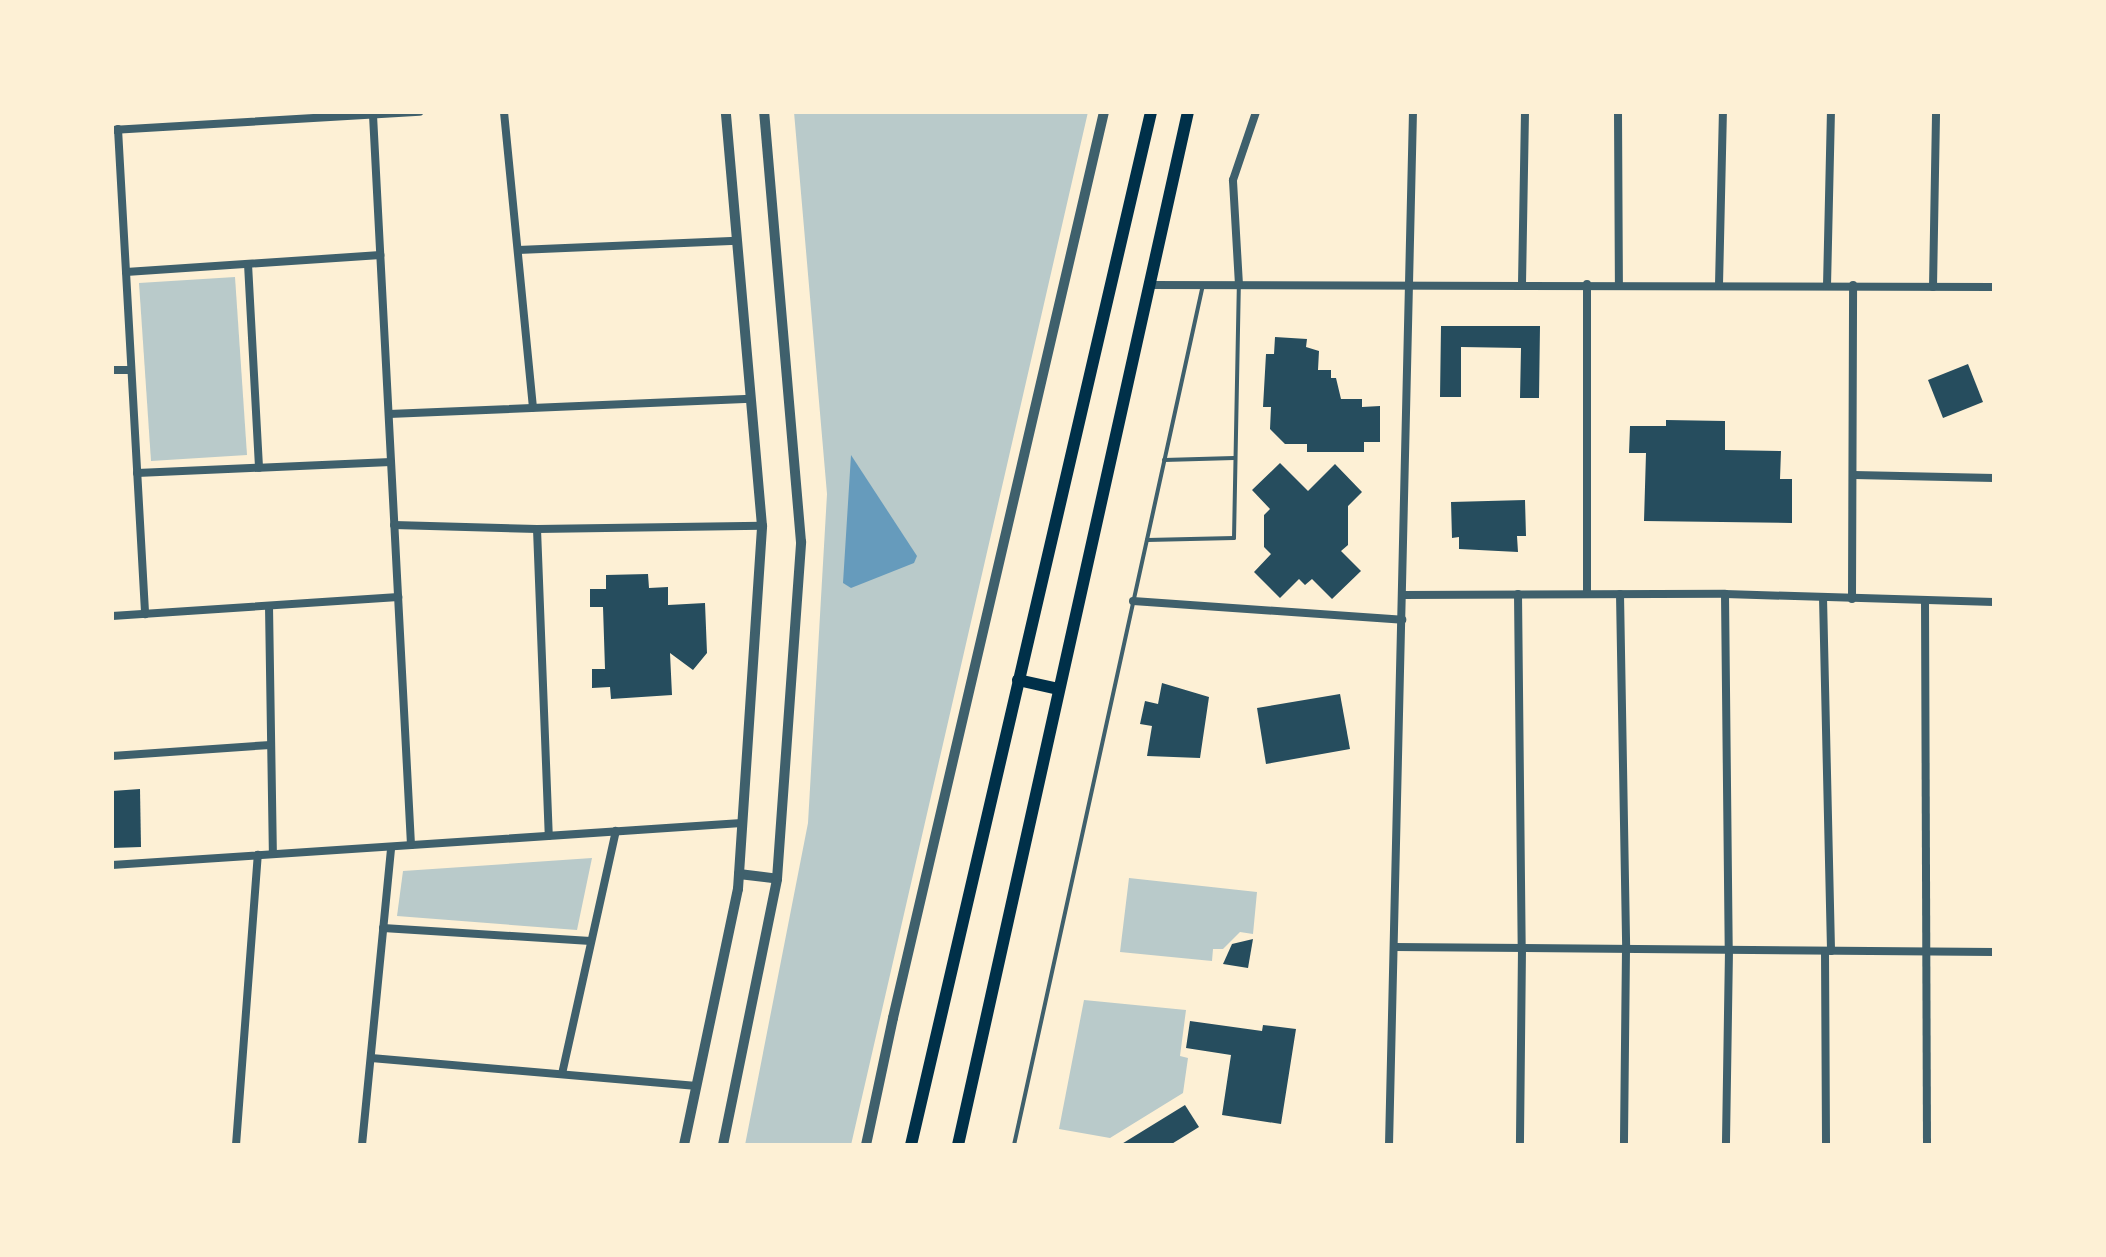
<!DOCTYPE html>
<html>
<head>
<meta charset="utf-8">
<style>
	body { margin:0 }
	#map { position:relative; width:2106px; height:1257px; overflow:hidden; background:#fdf0d5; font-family:"Roboto Serif",serif }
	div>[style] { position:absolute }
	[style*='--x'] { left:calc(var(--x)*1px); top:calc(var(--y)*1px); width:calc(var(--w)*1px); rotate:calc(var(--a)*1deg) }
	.green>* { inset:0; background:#b9caca }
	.water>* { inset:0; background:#669bbc }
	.building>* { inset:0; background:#264d5e }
	.service>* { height:4px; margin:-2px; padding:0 2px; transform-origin:2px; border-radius:2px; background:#3f606c }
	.minor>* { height:8px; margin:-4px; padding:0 4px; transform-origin:4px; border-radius:4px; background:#3f606c }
	.tertiary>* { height:10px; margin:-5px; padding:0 5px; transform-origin:5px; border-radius:5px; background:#3f606c }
	.trunk>* { height:12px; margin:-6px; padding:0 6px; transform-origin:6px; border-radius:6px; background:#003049 }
	span { translate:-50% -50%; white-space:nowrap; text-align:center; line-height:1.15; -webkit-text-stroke:8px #fdf0d5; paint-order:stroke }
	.frame { position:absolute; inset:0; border:114px solid #fdf0d5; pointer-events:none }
</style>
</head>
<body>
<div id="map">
	<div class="green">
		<i style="clip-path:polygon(794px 112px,1088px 112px,851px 1145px,745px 1145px,808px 823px,827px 494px)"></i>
		<i style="clip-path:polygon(235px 277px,247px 455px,151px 461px,139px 283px)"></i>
		<i style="clip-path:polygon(592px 858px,577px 930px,397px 916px,403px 871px)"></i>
		<i style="clip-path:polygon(1129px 878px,1257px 892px,1253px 934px,1240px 932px,1223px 949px,1213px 949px,1212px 961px,1120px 952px)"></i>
		<i style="clip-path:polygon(1084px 1000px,1186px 1010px,1180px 1056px,1188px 1058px,1183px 1093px,1110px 1138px,1059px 1129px)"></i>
	</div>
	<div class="water">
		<i style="clip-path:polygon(851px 455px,917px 556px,914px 563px,851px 588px,843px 583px)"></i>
	</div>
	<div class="building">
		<i style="clip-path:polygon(1441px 326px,1540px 326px,1539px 398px,1520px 398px,1521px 348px,1461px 347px,1461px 397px,1440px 397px)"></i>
		<i style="clip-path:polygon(1275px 337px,1307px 339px,1306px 347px,1319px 351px,1318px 370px,1331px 370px,1331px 378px,1336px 378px,1341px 399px,1362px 399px,1362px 407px,1380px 406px,1380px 442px,1364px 442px,1364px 452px,1307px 452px,1307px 444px,1285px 444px,1270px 429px,1271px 407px,1263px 407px,1266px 354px,1274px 354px)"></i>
		<i style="clip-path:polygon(1968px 364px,1983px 402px,1943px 418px,1928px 380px)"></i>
		<i style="clip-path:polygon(1666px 420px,1725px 421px,1725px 450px,1781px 451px,1780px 479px,1792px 479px,1792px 523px,1644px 521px,1646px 453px,1629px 453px,1630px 426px,1666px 426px)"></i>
		<i style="clip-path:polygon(1280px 463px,1308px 491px,1335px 464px,1362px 492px,1348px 506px,1348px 545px,1341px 551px,1361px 571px,1332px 599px,1312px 579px,1305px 585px,1299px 579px,1280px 598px,1254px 572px,1271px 554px,1264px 547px,1264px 515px,1270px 509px,1252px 490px)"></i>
		<i style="clip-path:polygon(1525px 500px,1526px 536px,1517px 536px,1518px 552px,1459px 549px,1459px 537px,1452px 538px,1451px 502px)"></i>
		<i style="clip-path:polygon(648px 574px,649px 588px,668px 587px,668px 605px,705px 603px,707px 653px,693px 670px,670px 653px,672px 695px,611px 699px,610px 687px,592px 688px,592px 669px,605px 669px,603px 607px,590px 607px,590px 589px,606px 589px,606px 575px)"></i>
		<i style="clip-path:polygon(1162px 683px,1209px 697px,1200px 758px,1147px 756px,1152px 726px,1140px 724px,1145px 701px,1158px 704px)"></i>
		<i style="clip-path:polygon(1340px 694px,1350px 749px,1266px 764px,1257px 708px)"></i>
		<i style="clip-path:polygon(140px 789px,141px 847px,112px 848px,112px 791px)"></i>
		<i style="clip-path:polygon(1253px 939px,1248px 968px,1223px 964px,1232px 944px)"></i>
		<i style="clip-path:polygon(1190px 1021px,1262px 1031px,1263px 1025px,1296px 1029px,1281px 1124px,1222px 1115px,1231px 1055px,1186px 1048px)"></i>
		<i style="clip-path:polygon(1185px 1105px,1199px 1127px,1170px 1145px,1120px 1145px)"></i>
	</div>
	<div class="service">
		<i style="--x:1164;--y:460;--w:70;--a:-1.6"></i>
		<i style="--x:1147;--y:540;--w:87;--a:-1.3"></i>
		<i style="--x:1234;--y:538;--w:253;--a:-88.9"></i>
		<i style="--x:1014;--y:1145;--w:881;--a:-77.61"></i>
	</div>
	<div class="minor">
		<i style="--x:504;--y:112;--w:297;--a:84.4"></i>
		<i style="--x:1618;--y:112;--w:173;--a:89.7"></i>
		<i style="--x:373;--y:115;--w:731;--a:87.02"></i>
		<i style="--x:118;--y:129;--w:486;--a:86.8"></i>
		<i style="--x:112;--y:130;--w:308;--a:-3.4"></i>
		<i style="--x:518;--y:250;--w:219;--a:-2.4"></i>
		<i style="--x:248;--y:264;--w:204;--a:86.9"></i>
		<i style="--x:126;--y:272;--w:255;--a:-3.8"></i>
		<i style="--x:1522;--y:284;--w:172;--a:-89"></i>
		<i style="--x:1148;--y:285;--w:846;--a:0.14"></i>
		<i style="--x:1239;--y:285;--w:105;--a:-93.3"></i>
		<i style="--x:1233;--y:180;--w:72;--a:-71.3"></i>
		<i style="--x:1719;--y:285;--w:173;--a:-88.7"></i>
		<i style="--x:1827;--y:286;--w:174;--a:-88.7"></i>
		<i style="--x:1933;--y:287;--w:175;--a:-89"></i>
		<i style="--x:112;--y:370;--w:19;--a:0"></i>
		<i style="--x:389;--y:414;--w:362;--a:-2.4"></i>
		<i style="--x:137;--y:473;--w:254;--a:-2.5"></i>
		<i style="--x:1854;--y:475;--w:140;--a:1.2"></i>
		<i style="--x:394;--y:525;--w:143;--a:1.6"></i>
		<i style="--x:537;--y:529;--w:225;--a:-0.8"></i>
		<i style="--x:537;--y:529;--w:307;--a:87.8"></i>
		<i style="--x:1518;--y:594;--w:354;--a:89.4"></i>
		<i style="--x:1522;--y:948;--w:197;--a:90.6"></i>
		<i style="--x:1587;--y:594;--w:310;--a:-90"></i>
		<i style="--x:1620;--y:594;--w:355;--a:89"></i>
		<i style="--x:1626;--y:949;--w:196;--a:90.6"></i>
		<i style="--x:1725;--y:594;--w:356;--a:89.4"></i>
		<i style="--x:1729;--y:950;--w:195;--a:90.9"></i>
		<i style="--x:1402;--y:595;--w:323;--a:-0.2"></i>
		<i style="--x:1725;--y:594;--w:269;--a:1.7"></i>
		<i style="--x:1823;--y:597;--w:354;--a:88.7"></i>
		<i style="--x:1852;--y:599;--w:314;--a:-89.8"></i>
		<i style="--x:1925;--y:600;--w:545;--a:89.79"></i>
		<i style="--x:1133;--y:601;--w:270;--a:4"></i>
		<i style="--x:269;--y:606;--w:248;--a:89.1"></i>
		<i style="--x:112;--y:616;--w:287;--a:-3.8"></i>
		<i style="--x:112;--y:756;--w:159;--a:-4"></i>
		<i style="--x:112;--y:865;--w:631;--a:-3.81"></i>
		<i style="--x:383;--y:928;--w:208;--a:3.6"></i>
		<i style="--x:1394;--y:947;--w:600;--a:0.48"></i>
		<i style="--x:1825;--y:951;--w:194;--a:89.7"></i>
		<i style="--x:371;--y:1058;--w:327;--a:4.9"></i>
		<i style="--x:562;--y:1074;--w:249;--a:-77.5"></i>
		<i style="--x:236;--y:1145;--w:291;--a:-85.7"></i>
		<i style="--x:362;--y:1145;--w:299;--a:-84.4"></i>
		<i style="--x:1389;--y:1145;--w:1033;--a:-88.67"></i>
	</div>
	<div class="tertiary">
		<i style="--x:739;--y:874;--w:38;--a:7"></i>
		<i style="--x:684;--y:1145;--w:262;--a:-78.1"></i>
		<i style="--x:738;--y:889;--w:364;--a:-86.2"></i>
		<i style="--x:762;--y:526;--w:416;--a:-95"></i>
		<i style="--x:723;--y:1145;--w:271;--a:-78.5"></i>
		<i style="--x:777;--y:879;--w:338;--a:-85.9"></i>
		<i style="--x:801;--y:542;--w:432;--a:-94.9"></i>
		<i style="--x:866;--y:1145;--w:130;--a:-78"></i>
		<i style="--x:893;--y:1018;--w:930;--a:-76.89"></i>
	</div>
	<div class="trunk">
		<i style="--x:1018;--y:680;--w:42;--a:12.4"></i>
		<i style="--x:911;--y:1145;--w:1061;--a:-76.92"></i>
		<i style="--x:958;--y:1145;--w:1058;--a:-77.45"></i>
	</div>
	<div class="frame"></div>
</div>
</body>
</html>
